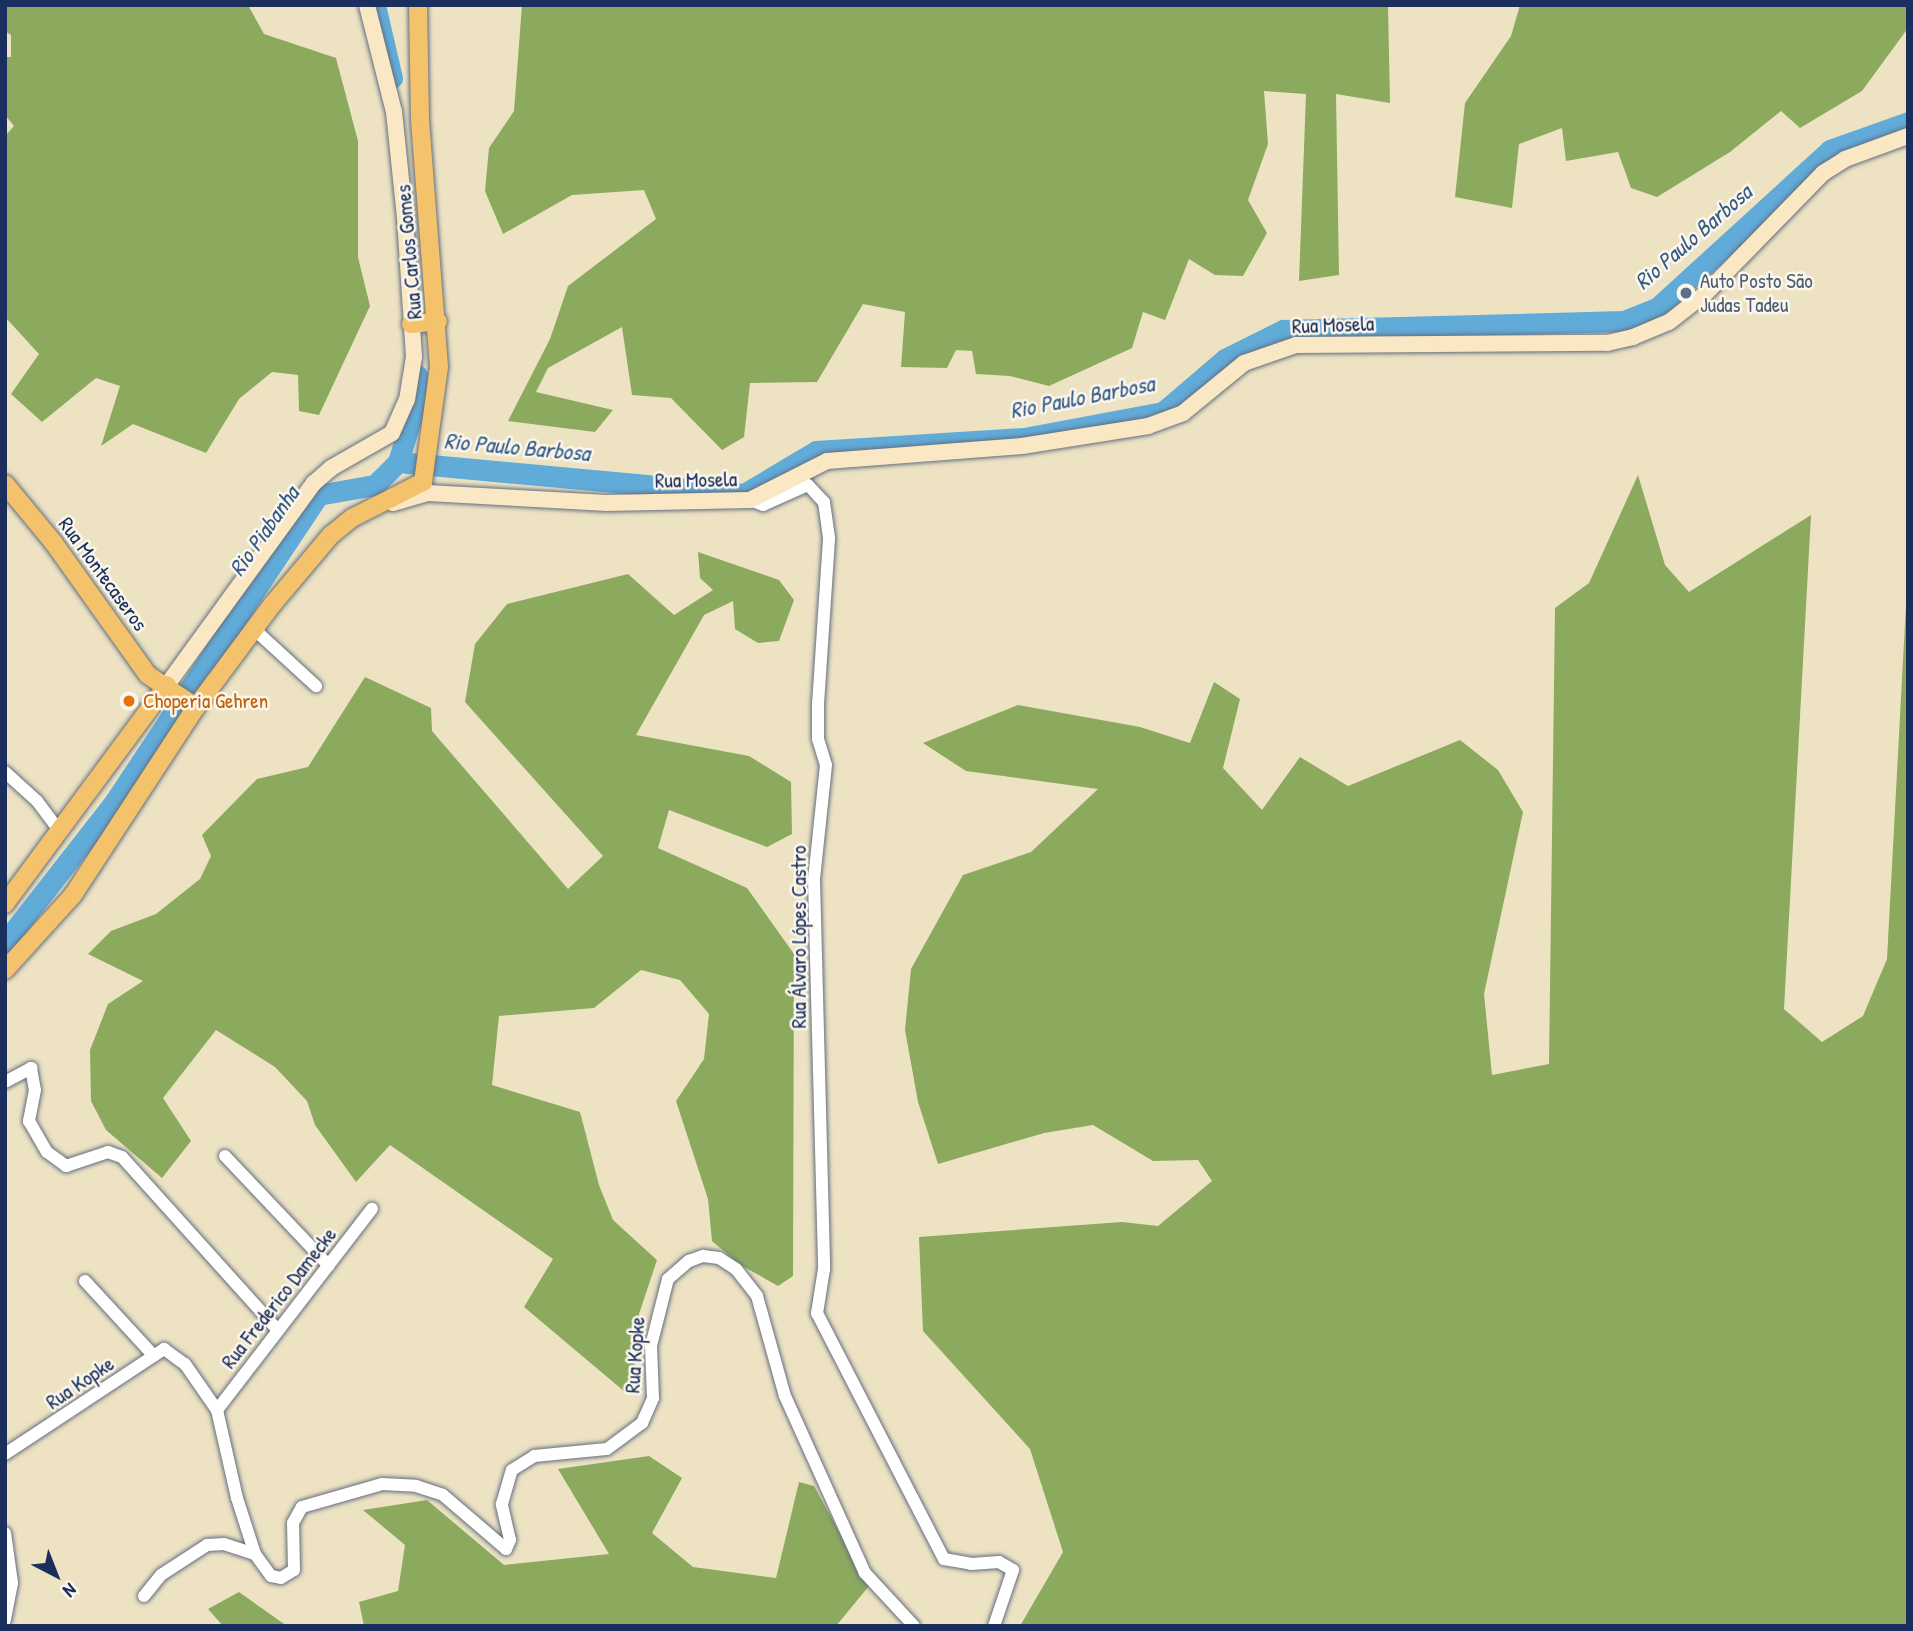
<!DOCTYPE html>
<html>
<head>
<meta charset="utf-8">
<style>
	body { margin:0 }
	#map { position:relative; width:1913px; height:1631px; overflow:hidden; background:#ede3c3; font-family:"Patrick Hand",sans-serif }
	div>[style] { position:absolute }
	[style*='--x'] { left:calc(var(--x)*1px); top:calc(var(--y)*1px); width:calc(var(--w)*1px); rotate:calc(var(--a)*1deg) }
	.forest>* { inset:0; background:#8baa5e }
	.river>* { height:21px; margin:-10.5px; padding:0 10.5px; transform-origin:10.5px; border-radius:10.5px; background:#61abd9 }
	.roads { filter:drop-shadow(0 0 2px #646e81) drop-shadow(0 0 2px #646e81) }
	.street>* { height:12px; margin:-6px; padding:0 6px; transform-origin:6px; border-radius:6px; background:#fff }
	.secondary>* { height:16px; margin:-8px; padding:0 8px; transform-origin:8px; border-radius:8px; background:#fae7c3 }
	.primary>* { height:18px; margin:-9px; padding:0 9px; transform-origin:9px; border-radius:9px; background:#f3c26a }
	.dots>* { width:19px; height:19px; translate:-50% -50%; box-sizing:border-box; border:4px solid #fbf7ec; border-radius:50% }
	span { translate:-50% -50%; white-space:nowrap; text-align:center; line-height:1.15; -webkit-text-stroke:5px #fbf7ec; paint-order:stroke }
	.street-label { font-size:21px; color:#1b2f5e }
	.service-label { font-size:21px; color:#4e5e75 }
	.left { translate:0 -50%; text-align:left }
	.food-label { font-size:21px; color:#c56008 }
	.water-label { font-size:23px; color:#345a89; font-style:italic }
	.frame { position:absolute; inset:0; border:7px solid #1b2f5e; pointer-events:none }
	.north { position:absolute; left:21px; top:1540px; width:70px; height:70px; -webkit-text-stroke:5px #fbf7ec; paint-order:stroke; rotate:138deg; font-size:19px; font-weight:700; line-height:28px; text-align:center; color:#1b2f5e }
	.north::after { content:''; display:block; margin:auto; width:24px; height:32px; background:#1b2f5e; clip-path:polygon(50% 0,100% 100%,50% 72%,0 100%) }
</style>
</head>
<body>
<div id="map">
	<div class="forest">
		<i style="clip-path:polygon(5px 5px,248px 5px,264px 34px,336px 58px,358px 141px,358px 257px,370px 306px,319px 415px,299px 411px,298px 375px,272px 372px,239px 399px,206px 453px,133px 424px,101px 446px,120px 386px,96px 378px,42px 422px,11px 394px,39px 354px,5px 317px,5px 136px,14px 126px,5px 115px,5px 57px,11px 57px,11px 35px,5px 31px)"></i>
		<i style="clip-path:polygon(522px 5px,1388px 5px,1390px 103px,1336px 94px,1339px 275px,1299px 281px,1306px 94px,1264px 91px,1268px 144px,1248px 200px,1267px 233px,1243px 276px,1215px 275px,1189px 259px,1165px 320px,1143px 312px,1132px 348px,1049px 386px,1010px 376px,976px 374px,972px 351px,956px 350px,947px 368px,901px 367px,905px 312px,863px 304px,817px 382px,750px 383px,744px 437px,722px 450px,671px 398px,632px 395px,622px 327px,548px 368px,536px 392px,613px 410px,595px 432px,508px 421px,550px 339px,568px 286px,656px 219px,644px 190px,572px 195px,503px 234px,485px 191px,489px 148px,514px 111px)"></i>
		<i style="clip-path:polygon(1520px 5px,1908px 5px,1908px 28px,1862px 91px,1800px 128px,1781px 111px,1730px 152px,1657px 197px,1631px 188px,1618px 152px,1566px 161px,1562px 128px,1519px 144px,1512px 208px,1455px 197px,1465px 103px,1511px 36px)"></i>
		<i style="clip-path:polygon(1638px 475px,1665px 565px,1689px 592px,1811px 515px,1784px 1009px,1822px 1042px,1863px 1016px,1887px 959px,1908px 567px,1908px 1626px,1020px 1626px,1063px 1552px,1030px 1449px,923px 1331px,919px 1237px,1122px 1222px,1158px 1226px,1212px 1181px,1198px 1160px,1153px 1161px,1093px 1125px,1044px 1133px,938px 1164px,918px 1102px,905px 1030px,911px 969px,963px 875px,1031px 852px,1098px 789px,966px 771px,923px 743px,1018px 705px,1140px 727px,1190px 743px,1214px 682px,1240px 699px,1223px 768px,1262px 810px,1300px 757px,1348px 786px,1460px 740px,1498px 770px,1523px 812px,1484px 994px,1492px 1075px,1549px 1064px,1555px 608px,1589px 583px)"></i>
		<i style="clip-path:polygon(698px 552px,779px 580px,794px 600px,779px 641px,758px 643px,735px 629px,733px 601px,704px 615px,636px 735px,749px 756px,791px 782px,792px 834px,767px 847px,669px 810px,658px 848px,747px 888px,794px 954px,793px 1276px,778px 1286px,739px 1264px,712px 1241px,708px 1199px,676px 1101px,704px 1059px,709px 1014px,680px 980px,641px 970px,594px 1008px,499px 1016px,492px 1085px,580px 1112px,599px 1185px,613px 1220px,657px 1260px,639px 1314px,633px 1379px,625px 1392px,524px 1307px,553px 1259px,390px 1145px,356px 1182px,315px 1125px,307px 1101px,275px 1067px,216px 1030px,163px 1098px,191px 1141px,162px 1178px,106px 1130px,91px 1101px,90px 1050px,108px 1004px,143px 981px,88px 954px,111px 931px,156px 914px,200px 879px,211px 856px,202px 835px,257px 779px,308px 767px,365px 677px,431px 708px,432px 731px,568px 889px,603px 856px,465px 702px,475px 644px,507px 604px,628px 574px,674px 615px,713px 590px,700px 578px)"></i>
		<i style="clip-path:polygon(649px 1456px,682px 1478px,652px 1533px,693px 1567px,776px 1578px,799px 1482px,814px 1486px,869px 1586px,836px 1626px,364px 1626px,359px 1602px,398px 1591px,405px 1545px,363px 1510px,427px 1500px,504px 1565px,609px 1554px,558px 1469px)"></i>
		<i style="clip-path:polygon(239px 1592px,287px 1626px,223px 1626px,208px 1609px)"></i>
	</div>
	<div class="river">
		<i style="--x:375;--y:5;--w:75;--a:76.9"></i>
		<i style="--x:398;--y:462;--w:347;--a:5.3"></i>
		<i style="--x:744;--y:494;--w:84;--a:-30.8"></i>
		<i style="--x:816;--y:451;--w:208;--a:-3.6"></i>
		<i style="--x:1024;--y:438;--w:141;--a:-10.6"></i>
		<i style="--x:1163;--y:412;--w:82;--a:-40.5"></i>
		<i style="--x:1225;--y:359;--w:65;--a:-26.6"></i>
		<i style="--x:1283;--y:330;--w:341;--a:-1.5"></i>
		<i style="--x:1624;--y:321;--w:35;--a:-22"></i>
		<i style="--x:1657;--y:308;--w:234;--a:-42.4"></i>
		<i style="--x:1830;--y:150;--w:83;--a:-19.7"></i>
		<i style="--x:5;--y:942;--w:175;--a:-52"></i>
		<i style="--x:113;--y:804;--w:371;--a:-56.4"></i>
		<i style="--x:318;--y:495;--w:58;--a:-10"></i>
		<i style="--x:375;--y:485;--w:33;--a:-45"></i>
		<i style="--x:398;--y:462;--w:54;--a:-72.9"></i>
		<i style="--x:414;--y:410;--w:35;--a:-85"></i>
	</div>
	<div class="roads">
		<div class="street">
			<i style="--x:750;--y:500;--w:14;--a:21"></i>
			<i style="--x:763;--y:505;--w:49;--a:-24"></i>
			<i style="--x:808;--y:485;--w:23;--a:47"></i>
			<i style="--x:824;--y:502;--w:37;--a:82"></i>
			<i style="--x:829;--y:539;--w:164;--a:93.8"></i>
			<i style="--x:818;--y:703;--w:36;--a:90"></i>
			<i style="--x:818;--y:739;--w:27;--a:73"></i>
			<i style="--x:826;--y:765;--w:116;--a:96"></i>
			<i style="--x:814;--y:880;--w:389;--a:88.5"></i>
			<i style="--x:824;--y:1269;--w:45;--a:99"></i>
			<i style="--x:817;--y:1313;--w:277;--a:62.7"></i>
			<i style="--x:944;--y:1559;--w:27;--a:10"></i>
			<i style="--x:971;--y:1564;--w:28;--a:-4"></i>
			<i style="--x:999;--y:1562;--w:16;--a:30"></i>
			<i style="--x:1013;--y:1570;--w:59;--a:108.7"></i>
			<i style="--x:255;--y:630;--w:83;--a:42.6"></i>
			<i style="--x:5;--y:772;--w:43;--a:42.2"></i>
			<i style="--x:37;--y:801;--w:36;--a:53"></i>
			<i style="--x:5;--y:1082;--w:30;--a:-28"></i>
			<i style="--x:31;--y:1068;--w:22;--a:80"></i>
			<i style="--x:35;--y:1090;--w:32;--a:101"></i>
			<i style="--x:29;--y:1121;--w:36;--a:60"></i>
			<i style="--x:47;--y:1152;--w:24;--a:36"></i>
			<i style="--x:66;--y:1166;--w:44;--a:-18.4"></i>
			<i style="--x:108;--y:1152;--w:15;--a:20"></i>
			<i style="--x:122;--y:1157;--w:232;--a:48"></i>
			<i style="--x:225;--y:1156;--w:151;--a:46.6"></i>
			<i style="--x:85;--y:1281;--w:100;--a:47.4"></i>
			<i style="--x:217;--y:1410;--w:254;--a:-52.4"></i>
			<i style="--x:5;--y:1454;--w:191;--a:-33.4"></i>
			<i style="--x:164;--y:1349;--w:26;--a:36"></i>
			<i style="--x:185;--y:1364;--w:56;--a:55.2"></i>
			<i style="--x:217;--y:1410;--w:90;--a:77.2"></i>
			<i style="--x:237;--y:1498;--w:59;--a:72.2"></i>
			<i style="--x:255;--y:1554;--w:27;--a:54"></i>
			<i style="--x:271;--y:1576;--w:10;--a:11"></i>
			<i style="--x:281;--y:1578;--w:15;--a:-32"></i>
			<i style="--x:294;--y:1570;--w:47;--a:-91.2"></i>
			<i style="--x:293;--y:1523;--w:18;--a:-61"></i>
			<i style="--x:302;--y:1507;--w:83;--a:-16"></i>
			<i style="--x:382;--y:1484;--w:34;--a:3"></i>
			<i style="--x:416;--y:1486;--w:28;--a:18"></i>
			<i style="--x:443;--y:1495;--w:83;--a:40.6"></i>
			<i style="--x:506;--y:1549;--w:10;--a:-66"></i>
			<i style="--x:510;--y:1540;--w:37;--a:-103"></i>
			<i style="--x:502;--y:1504;--w:35;--a:-74"></i>
			<i style="--x:512;--y:1470;--w:26;--a:-32"></i>
			<i style="--x:534;--y:1456;--w:73;--a:-5.5"></i>
			<i style="--x:607;--y:1449;--w:44;--a:-36.6"></i>
			<i style="--x:642;--y:1423;--w:27;--a:-66"></i>
			<i style="--x:653;--y:1398;--w:52;--a:-92.2"></i>
			<i style="--x:651;--y:1346;--w:69;--a:-75.8"></i>
			<i style="--x:668;--y:1279;--w:28;--a:-41"></i>
			<i style="--x:689;--y:1261;--w:15;--a:-20"></i>
			<i style="--x:703;--y:1256;--w:16;--a:7"></i>
			<i style="--x:719;--y:1258;--w:20;--a:33"></i>
			<i style="--x:736;--y:1269;--w:34;--a:52"></i>
			<i style="--x:757;--y:1296;--w:104;--a:74.4"></i>
			<i style="--x:785;--y:1396;--w:194;--a:65.7"></i>
			<i style="--x:865;--y:1573;--w:72;--a:47.2"></i>
			<i style="--x:5;--y:1533;--w:50;--a:82"></i>
			<i style="--x:12;--y:1583;--w:38;--a:101"></i>
			<i style="--x:144;--y:1596;--w:27;--a:-51"></i>
			<i style="--x:161;--y:1575;--w:55;--a:-33.1"></i>
			<i style="--x:207;--y:1545;--w:17;--a:-3"></i>
			<i style="--x:224;--y:1544;--w:33;--a:18"></i>
		</div>
		<div class="secondary">
			<i style="--x:393;--y:503;--w:36;--a:-16"></i>
			<i style="--x:428;--y:493;--w:179;--a:3.2"></i>
			<i style="--x:607;--y:503;--w:143;--a:-1.2"></i>
			<i style="--x:750;--y:500;--w:86;--a:-26.9"></i>
			<i style="--x:827;--y:461;--w:196;--a:-4.4"></i>
			<i style="--x:1022;--y:446;--w:128;--a:-9"></i>
			<i style="--x:1148;--y:426;--w:37;--a:-20"></i>
			<i style="--x:1183;--y:413;--w:79;--a:-39.3"></i>
			<i style="--x:1244;--y:363;--w:55;--a:-19.1"></i>
			<i style="--x:1296;--y:345;--w:311;--a:-0.4"></i>
			<i style="--x:1607;--y:343;--w:27;--a:-13"></i>
			<i style="--x:1633;--y:337;--w:39;--a:-23"></i>
			<i style="--x:1669;--y:322;--w:47;--a:-38.1"></i>
			<i style="--x:1706;--y:293;--w:168;--a:-45.7"></i>
			<i style="--x:1823;--y:173;--w:26;--a:-32"></i>
			<i style="--x:1845;--y:159;--w:67;--a:-20.1"></i>
			<i style="--x:167;--y:685;--w:250;--a:-54"></i>
			<i style="--x:314;--y:483;--w:23;--a:-41"></i>
			<i style="--x:331;--y:468;--w:70;--a:-29.8"></i>
			<i style="--x:392;--y:433;--w:36;--a:-66"></i>
			<i style="--x:407;--y:400;--w:44;--a:-80.8"></i>
			<i style="--x:414;--y:357;--w:139;--a:-93.7"></i>
			<i style="--x:405;--y:218;--w:107;--a:-95.9"></i>
			<i style="--x:394;--y:112;--w:110;--a:-104.2"></i>
		</div>
		<div class="primary">
			<i style="--x:411;--y:324;--w:27;--a:-6"></i>
			<i style="--x:5;--y:484;--w:75;--a:50.4"></i>
			<i style="--x:53;--y:542;--w:163;--a:54.5"></i>
			<i style="--x:148;--y:675;--w:58;--a:33.7"></i>
			<i style="--x:5;--y:904;--w:272;--a:-53.5"></i>
			<i style="--x:5;--y:970;--w:101;--a:-47.8"></i>
			<i style="--x:73;--y:895;--w:225;--a:-56.8"></i>
			<i style="--x:196;--y:707;--w:127;--a:-53.3"></i>
			<i style="--x:272;--y:605;--w:92;--a:-49.9"></i>
			<i style="--x:331;--y:535;--w:27;--a:-39"></i>
			<i style="--x:352;--y:518;--w:80;--a:-26.9"></i>
			<i style="--x:423;--y:482;--w:116;--a:-82.1"></i>
			<i style="--x:439;--y:367;--w:249;--a:-94.4"></i>
			<i style="--x:420;--y:119;--w:114;--a:-91"></i>
		</div>
	</div>
	<div class="dots">
		<i style="left:1686px;top:293px;background:#5c6f8a"></i>
		<i style="left:129px;top:701px;background:#e8710a"></i>
	</div>
	<div class="street-label">
		<span style="left:409px;top:252px;rotate:-95deg">Rua Carlos Gomes</span>
		<span style="left:1333px;top:325px;rotate:-2deg">Rua Mosela</span>
		<span style="left:696px;top:480px;rotate:-1deg">Rua Mosela</span>
		<span style="left:103px;top:574px;rotate:54deg">Rua Montecaseros</span>
		<span style="left:799px;top:937px;rotate:-90deg">Rua Álvaro Lópes Castro</span>
		<span style="left:279px;top:1298px;rotate:-52deg">Rua Frederico Damecke</span>
		<span style="left:635px;top:1355px;rotate:-86deg">Rua Kopke</span>
		<span style="left:80px;top:1383px;rotate:-34deg">Rua Kopke</span>
	</div>
	<div class="service-label">
		<span class="left" style="left:1700px;top:293px">Auto Posto São<br>Judas Tadeu</span>
	</div>
	<div class="food-label">
		<span class="left" style="left:143px;top:701px">Choperia Gehren</span>
	</div>
	<div class="water-label">
		<span style="left:1693px;top:237px;rotate:-41deg">Rio Paulo Barbosa</span>
		<span style="left:1082px;top:397px;rotate:-11deg">Rio Paulo Barbosa</span>
		<span style="left:517px;top:447px;rotate:5deg">Rio Paulo Barbosa</span>
		<span style="left:264px;top:531px;rotate:-55deg">Rio Piabanha</span>
	</div>
	<div class="frame"></div>
	<div class="north">N</div>
</div>
</body>
</html>
